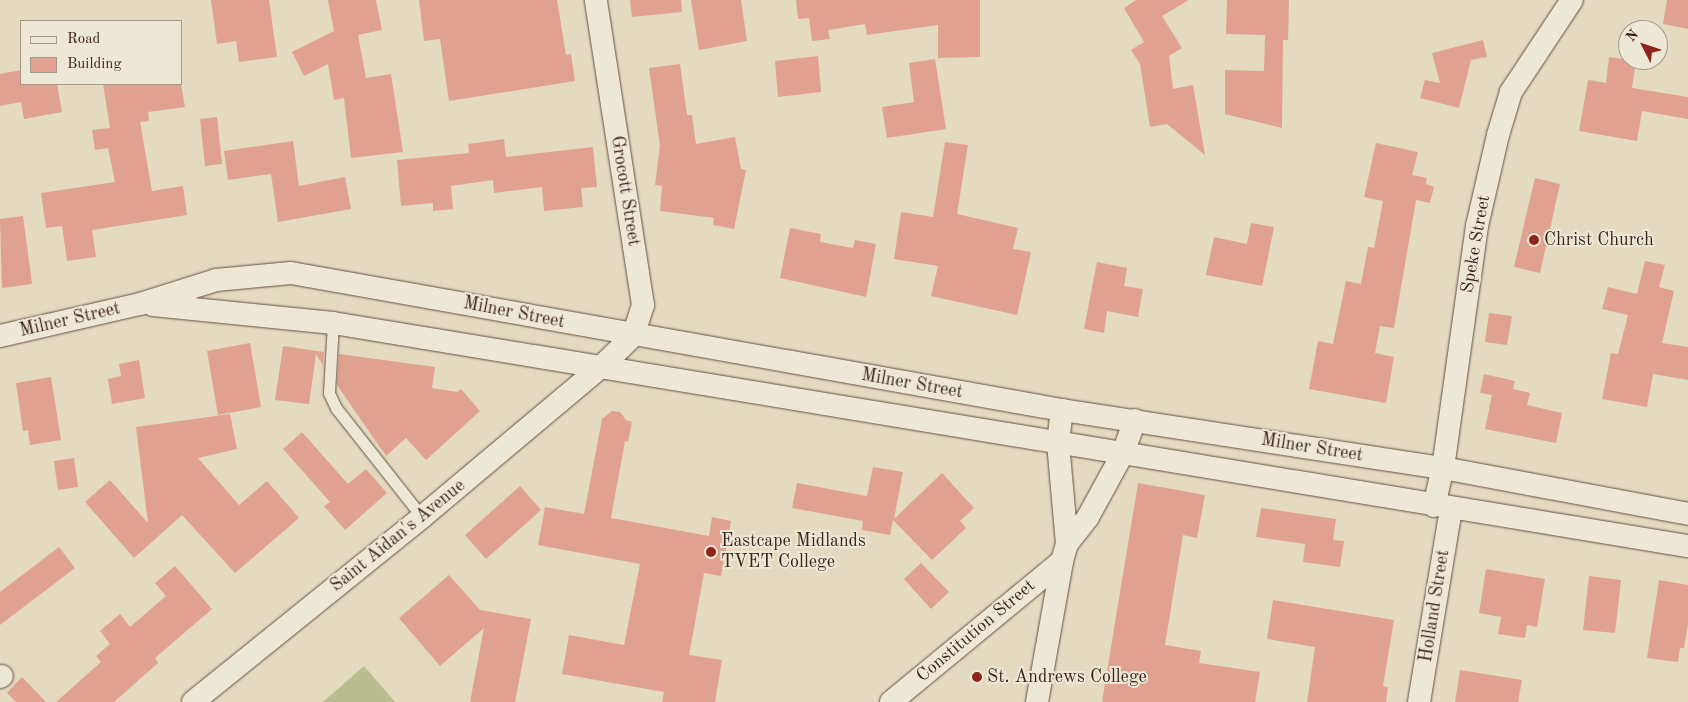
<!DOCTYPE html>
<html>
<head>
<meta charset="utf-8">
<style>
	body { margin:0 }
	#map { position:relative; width:1688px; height:702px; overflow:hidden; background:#e3dabf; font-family:"Old Standard TT",serif }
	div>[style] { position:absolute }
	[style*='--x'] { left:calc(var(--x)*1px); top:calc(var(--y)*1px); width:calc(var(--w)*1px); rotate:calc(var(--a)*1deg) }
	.green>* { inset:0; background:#b8be8f }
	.building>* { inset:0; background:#e1a190 }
	.roads { filter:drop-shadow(0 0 1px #645042) drop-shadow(0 0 1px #645042) }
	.service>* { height:11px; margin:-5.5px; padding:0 5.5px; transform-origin:5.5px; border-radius:5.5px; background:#ede7d5 }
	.minor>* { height:22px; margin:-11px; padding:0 11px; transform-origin:11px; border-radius:11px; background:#ede7d5 }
	.dots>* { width:14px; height:14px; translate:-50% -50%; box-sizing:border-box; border:2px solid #ede7d5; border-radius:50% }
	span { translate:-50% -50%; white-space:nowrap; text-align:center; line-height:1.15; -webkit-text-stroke:4px #ede7d5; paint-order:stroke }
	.street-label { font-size:18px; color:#3a2218 }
	.poi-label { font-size:18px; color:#3a2218 }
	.left { translate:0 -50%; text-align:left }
	.legend { position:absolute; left:20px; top:20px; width:162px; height:65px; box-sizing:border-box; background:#ede7d5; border:1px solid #a59889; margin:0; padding:6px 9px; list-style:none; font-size:15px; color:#3a2218 }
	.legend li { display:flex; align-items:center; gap:10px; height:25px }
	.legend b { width:25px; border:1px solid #a59889 }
	.north { position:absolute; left:1618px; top:20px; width:50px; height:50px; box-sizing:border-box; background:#ede7d5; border:1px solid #a59889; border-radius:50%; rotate:311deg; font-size:14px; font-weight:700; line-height:20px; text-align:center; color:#3a2218 }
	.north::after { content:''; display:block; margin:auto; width:18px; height:22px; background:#8f2418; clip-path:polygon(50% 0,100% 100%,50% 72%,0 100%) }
</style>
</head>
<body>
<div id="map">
	<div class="green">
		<i style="clip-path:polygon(364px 666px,395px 702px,323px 702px)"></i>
	</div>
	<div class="building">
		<i style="clip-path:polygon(211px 0,269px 0,277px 57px,239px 62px,236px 41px,217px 44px)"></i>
		<i style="clip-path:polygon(328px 0,376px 0,382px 30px,358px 35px,366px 78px,391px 74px,403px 152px,351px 158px,344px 98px,334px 100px,328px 64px,304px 76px,292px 52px,334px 31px)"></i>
		<i style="clip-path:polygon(419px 0,557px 0,566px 55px,571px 54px,575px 81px,449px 101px,440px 39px,424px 41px)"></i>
		<i style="clip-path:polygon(630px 0,681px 0,682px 12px,632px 17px)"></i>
		<i style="clip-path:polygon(691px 0,741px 0,747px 41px,699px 50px)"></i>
		<i style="clip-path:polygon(796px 0,980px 0,980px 57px,938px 58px,938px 25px,867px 35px,865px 24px,828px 30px,830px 39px,812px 41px,809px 18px,798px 19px)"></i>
		<i style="clip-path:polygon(1136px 0,1189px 0,1162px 16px,1182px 48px,1169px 56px,1173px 89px,1193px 85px,1205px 155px,1167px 124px,1150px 127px,1140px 64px,1131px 50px,1144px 42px,1124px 8px)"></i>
		<i style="clip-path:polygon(1227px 0,1289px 0,1288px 40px,1283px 40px,1282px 128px,1225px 114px,1225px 70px,1264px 71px,1265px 35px,1226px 34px)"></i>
		<i style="clip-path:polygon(1667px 0,1688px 0,1688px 29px,1663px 24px)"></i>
		<i style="clip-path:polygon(1483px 40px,1487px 57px,1471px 60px,1459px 108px,1420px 98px,1425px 80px,1440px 83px,1432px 53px)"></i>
		<i style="clip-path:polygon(818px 56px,821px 92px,778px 97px,775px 61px)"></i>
		<i style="clip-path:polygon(1609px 57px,1636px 61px,1632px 88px,1688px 97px,1688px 119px,1642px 111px,1637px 141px,1579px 131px,1588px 80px,1606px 83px)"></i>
		<i style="clip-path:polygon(935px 59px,946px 129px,887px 138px,882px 107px,914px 102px,909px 63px)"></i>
		<i style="clip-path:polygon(680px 64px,687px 115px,692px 115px,696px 144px,735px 137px,741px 169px,746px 170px,734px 229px,713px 225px,714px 218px,660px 211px,662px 186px,655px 185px,660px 146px,649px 68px)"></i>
		<i style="clip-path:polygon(21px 70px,21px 84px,57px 84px,62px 112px,24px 119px,21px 102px,0 106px,0 74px)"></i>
		<i style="clip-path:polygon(103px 84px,181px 84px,185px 107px,148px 112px,149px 121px,140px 122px,152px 191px,183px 186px,187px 215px,92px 230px,96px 257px,67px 261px,62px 226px,46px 228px,41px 193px,115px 182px,108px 148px,95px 150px,92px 130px,110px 128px)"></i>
		<i style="clip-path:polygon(217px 117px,222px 164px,205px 166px,200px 119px)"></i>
		<i style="clip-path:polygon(504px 139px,506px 157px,593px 147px,597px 187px,581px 188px,583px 207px,544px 211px,542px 187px,494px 193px,493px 180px,451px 186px,453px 209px,433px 211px,433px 203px,401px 206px,397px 160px,469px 153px,468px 144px)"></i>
		<i style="clip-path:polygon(293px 141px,299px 186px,345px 177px,351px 209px,278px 222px,271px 174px,228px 180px,224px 151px)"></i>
		<i style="clip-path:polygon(945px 142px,968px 145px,957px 214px,1018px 228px,1013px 249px,1031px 252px,1017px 315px,931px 296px,938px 266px,894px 259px,901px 212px,933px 217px)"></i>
		<i style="clip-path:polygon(1376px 143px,1418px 152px,1412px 175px,1427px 178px,1426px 184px,1434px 187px,1430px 203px,1416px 200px,1394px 328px,1380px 326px,1375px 353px,1394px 357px,1386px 403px,1309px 389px,1318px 341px,1333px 344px,1346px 281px,1361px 284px,1368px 247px,1374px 248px,1383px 201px,1364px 197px)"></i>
		<i style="clip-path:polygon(1535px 178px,1560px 184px,1540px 273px,1514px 267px)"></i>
		<i style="clip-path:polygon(23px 216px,32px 284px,2px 288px,0 219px)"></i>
		<i style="clip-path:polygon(1251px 223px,1274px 227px,1262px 286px,1206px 275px,1214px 237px,1247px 244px)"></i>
		<i style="clip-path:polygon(790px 228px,821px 234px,820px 242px,853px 248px,855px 240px,876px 244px,866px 297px,780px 278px)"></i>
		<i style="clip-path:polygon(1645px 261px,1665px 265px,1659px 287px,1674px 291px,1662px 343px,1688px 347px,1688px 380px,1653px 374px,1647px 407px,1602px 399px,1611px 353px,1618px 354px,1628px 315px,1602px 309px,1608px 287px,1637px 294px)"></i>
		<i style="clip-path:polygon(1097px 262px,1127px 268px,1124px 286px,1143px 289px,1138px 317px,1107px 311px,1104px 333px,1084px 329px)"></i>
		<i style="clip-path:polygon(1489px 313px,1512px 316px,1507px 345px,1485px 342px)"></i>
		<i style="clip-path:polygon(250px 343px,261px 407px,218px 415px,207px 351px)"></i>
		<i style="clip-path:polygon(283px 346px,324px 352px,323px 365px,316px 354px,309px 404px,275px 400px)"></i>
		<i style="clip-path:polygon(339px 354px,435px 367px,432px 388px,457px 392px,461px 389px,480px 411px,426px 460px,406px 438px,386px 456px,337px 385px)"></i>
		<i style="clip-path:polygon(139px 360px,145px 398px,112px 404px,108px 379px,121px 376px,119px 364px)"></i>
		<i style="clip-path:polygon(1484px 374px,1515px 381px,1513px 389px,1530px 393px,1527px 405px,1562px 413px,1556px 443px,1485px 429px,1492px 395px,1480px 393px)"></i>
		<i style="clip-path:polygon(51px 377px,61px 440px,30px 445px,28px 430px,23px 431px,16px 383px)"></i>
		<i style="clip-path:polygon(612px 411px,620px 412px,626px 420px,632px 422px,628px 442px,625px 441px,611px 518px,709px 536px,712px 517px,731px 521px,721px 576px,704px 573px,689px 655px,722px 660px,715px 702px,662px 702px,664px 692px,562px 674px,569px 635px,624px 645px,640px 564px,538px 545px,545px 507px,584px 514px,602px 419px)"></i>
		<i style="clip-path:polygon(230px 414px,237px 449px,198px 458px,239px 505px,267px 481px,299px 518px,235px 573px,182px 515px,134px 558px,85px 502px,110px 480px,148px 523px,136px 427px)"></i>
		<i style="clip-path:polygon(302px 432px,348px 484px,366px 469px,387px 493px,345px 530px,324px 506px,330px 502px,283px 449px)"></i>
		<i style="clip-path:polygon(74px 458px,78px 487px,58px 490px,54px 461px)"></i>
		<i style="clip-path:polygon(873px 467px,903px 472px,894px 519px,942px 473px,974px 508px,960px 521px,966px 528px,932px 560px,893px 520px,890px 535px,862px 530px,863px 521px,792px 508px,797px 483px,867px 496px)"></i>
		<i style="clip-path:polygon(1138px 483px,1205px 495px,1197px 538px,1183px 535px,1165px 645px,1201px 651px,1199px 663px,1260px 672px,1255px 702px,1102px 702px)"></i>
		<i style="clip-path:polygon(520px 486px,541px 510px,486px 559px,465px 535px)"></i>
		<i style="clip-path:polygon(1261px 508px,1336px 519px,1333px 540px,1344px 541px,1340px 567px,1303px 562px,1305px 544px,1256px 537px)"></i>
		<i style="clip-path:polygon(59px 547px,75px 568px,0 625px,0 592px)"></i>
		<i style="clip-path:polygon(921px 563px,949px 592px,931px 609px,904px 579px)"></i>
		<i style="clip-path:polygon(175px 566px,212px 609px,155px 658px,158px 663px,114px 702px,56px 702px,101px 662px,96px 656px,110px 644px,100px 631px,120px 614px,130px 627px,166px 596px,155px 583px)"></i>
		<i style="clip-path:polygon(1486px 569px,1545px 579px,1537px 627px,1527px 625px,1525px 638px,1498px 634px,1501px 617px,1479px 613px)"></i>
		<i style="clip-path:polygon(449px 575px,480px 610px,531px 619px,515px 702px,470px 702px,484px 628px,440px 666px,399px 618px)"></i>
		<i style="clip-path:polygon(1589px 576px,1621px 580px,1615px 633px,1583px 630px)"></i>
		<i style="clip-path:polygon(1659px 580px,1688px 585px,1688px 624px,1684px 648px,1680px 648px,1678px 662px,1647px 658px)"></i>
		<i style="clip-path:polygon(1273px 600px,1394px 620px,1383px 686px,1388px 687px,1386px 702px,1307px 702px,1315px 647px,1267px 639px)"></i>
		<i style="clip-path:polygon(1460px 670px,1522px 680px,1518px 702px,1455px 702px)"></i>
		<i style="clip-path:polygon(22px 677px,46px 702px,16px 702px,7px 693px)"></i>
	</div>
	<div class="roads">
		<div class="service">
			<i style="--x:333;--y:323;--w:70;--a:93.3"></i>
			<i style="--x:329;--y:393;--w:17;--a:65"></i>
			<i style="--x:336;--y:408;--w:139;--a:51.7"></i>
		</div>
		<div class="minor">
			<i style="--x:153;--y:305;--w:181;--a:5.7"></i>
			<i style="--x:333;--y:323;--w:1373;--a:9.35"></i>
			<i style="--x:0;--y:336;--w:144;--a:-12.9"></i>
			<i style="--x:140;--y:304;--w:80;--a:-17.5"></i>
			<i style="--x:216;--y:280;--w:75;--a:-5.3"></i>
			<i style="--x:291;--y:273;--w:783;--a:10.08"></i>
			<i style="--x:1062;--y:410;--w:385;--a:8.7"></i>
			<i style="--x:1443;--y:468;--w:249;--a:10.6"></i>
			<i style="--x:1062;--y:410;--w:33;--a:97"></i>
			<i style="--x:1058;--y:443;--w:101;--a:84.9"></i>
			<i style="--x:1434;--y:506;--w:39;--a:-77"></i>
			<i style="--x:1443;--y:468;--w:244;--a:-82"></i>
			<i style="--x:1477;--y:226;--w:93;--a:-77"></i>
			<i style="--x:1498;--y:135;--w:45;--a:-73.2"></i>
			<i style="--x:1511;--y:92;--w:110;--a:-56.5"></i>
			<i style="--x:0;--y:677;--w:2;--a:-27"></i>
			<i style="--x:193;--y:702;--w:294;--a:-38.9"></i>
			<i style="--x:422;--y:517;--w:234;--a:-40"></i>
			<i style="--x:601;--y:367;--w:45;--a:-44.1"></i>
			<i style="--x:633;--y:336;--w:33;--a:-72"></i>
			<i style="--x:643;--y:305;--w:309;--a:-98.8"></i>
			<i style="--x:891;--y:702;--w:222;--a:-39.5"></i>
			<i style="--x:1037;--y:702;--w:143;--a:-79.9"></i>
			<i style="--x:1062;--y:561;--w:18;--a:-74"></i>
			<i style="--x:1067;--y:544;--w:34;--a:-52"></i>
			<i style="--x:1088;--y:517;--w:73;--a:-61.3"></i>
			<i style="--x:1123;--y:453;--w:35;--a:-70"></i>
			<i style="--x:1419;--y:702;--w:196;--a:-80.6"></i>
		</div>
	</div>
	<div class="dots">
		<i style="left:1534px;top:240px;background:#8f2418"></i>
		<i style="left:711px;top:552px;background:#8f2418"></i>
		<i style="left:977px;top:677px;background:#8f2418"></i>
	</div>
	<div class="street-label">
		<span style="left:625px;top:191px;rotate:81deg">Grocott Street</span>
		<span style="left:1476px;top:244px;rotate:-80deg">Speke Street</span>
		<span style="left:514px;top:313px;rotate:11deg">Milner Street</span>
		<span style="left:70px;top:320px;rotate:-13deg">Milner Street</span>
		<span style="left:912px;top:384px;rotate:10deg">Milner Street</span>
		<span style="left:1312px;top:448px;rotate:9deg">Milner Street</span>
		<span style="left:398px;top:536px;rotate:-39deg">Saint Aidan's Avenue</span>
		<span style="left:1435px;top:606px;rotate:-81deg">Holland Street</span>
		<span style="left:976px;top:631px;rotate:-40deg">Constitution Street</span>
	</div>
	<div class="poi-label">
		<span class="left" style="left:1544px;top:240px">Christ Church</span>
		<span class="left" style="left:721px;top:552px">Eastcape Midlands<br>TVET College</span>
		<span class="left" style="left:987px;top:677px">St. Andrews College</span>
	</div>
	<ul class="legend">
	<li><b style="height:6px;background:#ede7d5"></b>Road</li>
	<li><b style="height:14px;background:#e1a190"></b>Building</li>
	</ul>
	<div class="north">N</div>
</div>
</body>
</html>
